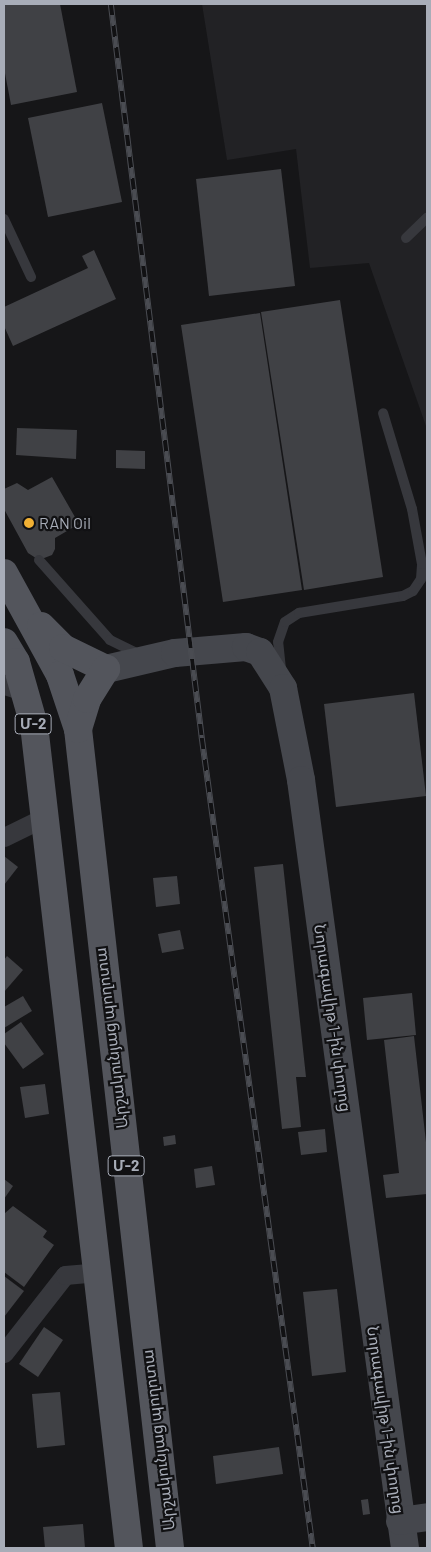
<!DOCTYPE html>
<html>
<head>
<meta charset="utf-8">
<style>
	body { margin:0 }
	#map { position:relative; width:431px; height:1552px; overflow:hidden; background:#161618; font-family:Barlow,"Noto Sans Armenian",sans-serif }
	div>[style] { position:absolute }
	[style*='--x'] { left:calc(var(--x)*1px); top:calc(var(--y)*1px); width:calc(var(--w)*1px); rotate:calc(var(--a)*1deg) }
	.built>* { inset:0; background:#222225 }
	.building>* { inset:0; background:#404145 }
	.lane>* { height:10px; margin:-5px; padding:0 5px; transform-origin:5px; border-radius:5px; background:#37383d }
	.street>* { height:19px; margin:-9.5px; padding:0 9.5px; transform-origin:9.5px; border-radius:9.5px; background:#37383d }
	.secondary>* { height:28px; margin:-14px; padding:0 14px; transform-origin:14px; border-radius:14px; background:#45474d }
	.primary>* { height:28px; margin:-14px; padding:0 14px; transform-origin:14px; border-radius:14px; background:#53555c }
	.rail>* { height:5.5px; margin-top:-2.75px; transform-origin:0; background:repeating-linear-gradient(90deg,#111113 0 11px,#4a4c52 0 22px); box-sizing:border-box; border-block:1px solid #4a4c52 }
	.dots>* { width:14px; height:14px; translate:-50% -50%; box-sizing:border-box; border:2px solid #111113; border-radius:50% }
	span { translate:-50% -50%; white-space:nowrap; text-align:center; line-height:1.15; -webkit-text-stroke:4.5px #111113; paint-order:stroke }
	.shield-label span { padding:1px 4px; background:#111113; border:1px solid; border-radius:4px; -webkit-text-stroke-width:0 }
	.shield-label { font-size:15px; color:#a8adb8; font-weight:700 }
	.poi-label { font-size:16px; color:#a8adb8 }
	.left { translate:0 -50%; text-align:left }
	.street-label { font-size:16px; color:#a8adb8 }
	.frame { position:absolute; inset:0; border:5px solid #a8adb8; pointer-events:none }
</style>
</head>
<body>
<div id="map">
	<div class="built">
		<i style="clip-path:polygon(202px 4px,427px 4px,427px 429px,369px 263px,310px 268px,296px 149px,227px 160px)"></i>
	</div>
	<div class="building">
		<i style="clip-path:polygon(4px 4px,60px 4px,77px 92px,11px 105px,4px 68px)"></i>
		<i style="clip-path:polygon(102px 103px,122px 202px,48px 217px,28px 118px)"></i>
		<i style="clip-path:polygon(281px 169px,295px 286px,209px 296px,196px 179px)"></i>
		<i style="clip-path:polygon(94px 250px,116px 299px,13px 346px,4px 326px,4px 307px,88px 268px,82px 256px)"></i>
		<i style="clip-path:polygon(340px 300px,383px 577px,304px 590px,261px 312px)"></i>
		<i style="clip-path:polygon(260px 313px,302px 590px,223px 602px,181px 325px)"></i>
		<i style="clip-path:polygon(17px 428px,77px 430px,76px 459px,16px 455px)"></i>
		<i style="clip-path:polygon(116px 450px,145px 451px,145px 469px,116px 468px)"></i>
		<i style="clip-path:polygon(52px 477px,79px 524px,55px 538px,55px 549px,52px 555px,39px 560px,28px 553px,4px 509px,4px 489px,17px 483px,28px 490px)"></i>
		<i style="clip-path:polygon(414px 693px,426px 796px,336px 807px,324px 704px)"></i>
		<i style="clip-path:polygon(4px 856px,18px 867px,4px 885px)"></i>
		<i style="clip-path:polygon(283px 864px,306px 1077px,296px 1077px,301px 1127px,282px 1129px,254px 867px)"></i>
		<i style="clip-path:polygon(177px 876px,180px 904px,156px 907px,153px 878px)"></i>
		<i style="clip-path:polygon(180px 930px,184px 949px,162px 953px,158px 934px)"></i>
		<i style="clip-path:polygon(7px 956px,23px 970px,4px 992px,4px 960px)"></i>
		<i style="clip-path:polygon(412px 993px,416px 1035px,367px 1040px,363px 998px)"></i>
		<i style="clip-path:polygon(23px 996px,32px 1011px,4px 1028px,4px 1007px)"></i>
		<i style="clip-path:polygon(21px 1022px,44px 1054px,23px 1069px,4px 1043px,4px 1034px)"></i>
		<i style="clip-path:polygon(414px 1036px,427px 1151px,427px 1194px,386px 1198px,383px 1175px,399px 1173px,384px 1040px)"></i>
		<i style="clip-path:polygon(45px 1084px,49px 1114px,25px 1118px,20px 1087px)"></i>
		<i style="clip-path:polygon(325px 1129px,327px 1152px,301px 1155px,298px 1132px)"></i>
		<i style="clip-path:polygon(175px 1135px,176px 1144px,164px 1146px,163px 1137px)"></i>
		<i style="clip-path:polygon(212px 1166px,215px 1185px,196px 1188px,194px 1169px)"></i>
		<i style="clip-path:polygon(4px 1179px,13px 1186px,4px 1199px)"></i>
		<i style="clip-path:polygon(13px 1206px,47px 1231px,43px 1237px,54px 1245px,24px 1287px,4px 1272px,4px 1214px)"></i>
		<i style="clip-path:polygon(4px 1276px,24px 1291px,4px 1317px)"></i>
		<i style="clip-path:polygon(337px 1289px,346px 1372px,312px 1376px,303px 1292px)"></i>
		<i style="clip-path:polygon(44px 1327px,63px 1340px,38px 1377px,19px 1364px)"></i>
		<i style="clip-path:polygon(60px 1392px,65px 1445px,37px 1448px,32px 1394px)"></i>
		<i style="clip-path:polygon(279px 1447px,283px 1474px,216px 1484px,213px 1456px)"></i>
		<i style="clip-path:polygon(368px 1499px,370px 1514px,363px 1515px,361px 1500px)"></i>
		<i style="clip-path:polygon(83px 1524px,85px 1548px,45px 1548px,43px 1527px)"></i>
	</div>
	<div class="lane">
		<i style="--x:4;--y:219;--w:64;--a:65"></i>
		<i style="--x:406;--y:238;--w:29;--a:-44"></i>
		<i style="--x:39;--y:560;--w:107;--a:48.4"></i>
		<i style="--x:110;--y:640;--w:34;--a:26"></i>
		<i style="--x:281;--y:669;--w:27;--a:-96"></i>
		<i style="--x:278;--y:642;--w:21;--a:-71"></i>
		<i style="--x:285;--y:622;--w:17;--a:-33"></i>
		<i style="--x:299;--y:613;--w:105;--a:-9.3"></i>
		<i style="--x:403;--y:596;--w:11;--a:-27"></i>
		<i style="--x:413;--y:591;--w:14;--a:-56"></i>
		<i style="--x:421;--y:579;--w:15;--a:-86"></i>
		<i style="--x:422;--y:564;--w:56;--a:-100.3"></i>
		<i style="--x:412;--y:509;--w:100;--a:-106.8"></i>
	</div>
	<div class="street">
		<i style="--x:4;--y:685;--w:21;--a:17"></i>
		<i style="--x:4;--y:837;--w:46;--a:-26"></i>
		<i style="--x:4;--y:1353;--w:99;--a:-52"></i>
		<i style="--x:65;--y:1275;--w:33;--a:-5"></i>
	</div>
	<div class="secondary">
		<i style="--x:106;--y:669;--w:71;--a:-13.1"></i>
		<i style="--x:175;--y:653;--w:71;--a:-4.8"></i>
		<i style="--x:246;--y:647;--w:15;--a:20"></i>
		<i style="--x:260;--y:652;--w:43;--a:57.4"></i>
		<i style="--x:283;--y:688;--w:94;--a:78.9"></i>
		<i style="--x:301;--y:780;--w:775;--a:82.29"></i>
		<i style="--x:400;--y:1521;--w:27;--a:-8"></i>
	</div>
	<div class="primary">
		<i style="--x:4;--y:573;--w:116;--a:61.2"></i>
		<i style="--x:60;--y:675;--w:57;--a:71.6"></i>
		<i style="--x:78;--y:729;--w:824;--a:83.59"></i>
		<i style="--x:41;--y:626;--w:31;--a:45"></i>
		<i style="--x:63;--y:648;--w:48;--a:26"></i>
		<i style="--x:4;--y:642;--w:23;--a:59"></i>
		<i style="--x:16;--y:662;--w:66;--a:74.1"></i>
		<i style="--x:34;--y:725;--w:828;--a:83.42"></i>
		<i style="--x:78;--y:729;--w:31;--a:-73"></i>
		<i style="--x:87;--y:699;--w:36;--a:-58"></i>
	</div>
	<div class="rail">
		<i style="--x:111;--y:4;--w:740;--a:82.93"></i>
		<i style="--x:202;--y:738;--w:818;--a:82.2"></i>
	</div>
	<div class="dots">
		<i style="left:29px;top:523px;background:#f2b134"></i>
	</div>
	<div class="shield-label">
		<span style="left:33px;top:724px">Մ-2</span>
		<span style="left:126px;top:1166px">Մ-2</span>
	</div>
	<div class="poi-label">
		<span class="left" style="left:39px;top:523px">RAN Oil</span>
	</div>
	<div class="street-label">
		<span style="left:333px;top:1018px;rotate:82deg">Նորագավիթ 1-ին փողոց</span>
		<span style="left:111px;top:1038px;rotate:-97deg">Արշակունյաց պողոտա</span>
		<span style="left:386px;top:1420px;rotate:82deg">Նորագավիթ 1-ին փողոց</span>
		<span style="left:158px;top:1440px;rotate:-97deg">Արշակունյաց պողոտա</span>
	</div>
	<div class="frame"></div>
</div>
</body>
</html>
